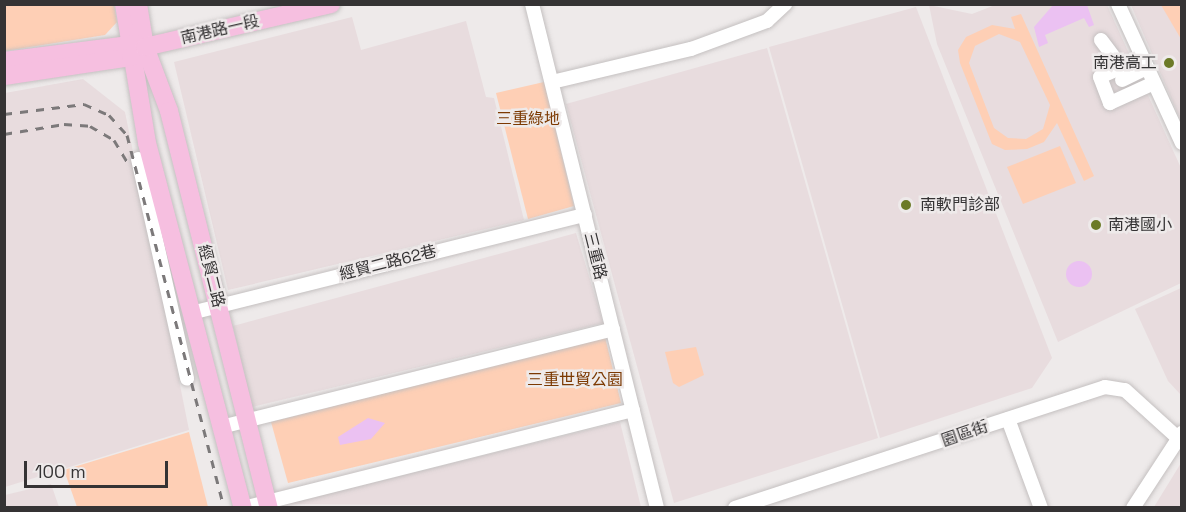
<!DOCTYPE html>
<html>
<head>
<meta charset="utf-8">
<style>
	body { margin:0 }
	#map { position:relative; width:1186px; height:512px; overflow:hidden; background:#eeeaea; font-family:"Space Grotesk","Noto Sans TC",sans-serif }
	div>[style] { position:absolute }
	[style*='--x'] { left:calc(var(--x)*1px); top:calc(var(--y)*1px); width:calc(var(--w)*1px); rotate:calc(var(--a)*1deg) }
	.built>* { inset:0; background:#e8dcde }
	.green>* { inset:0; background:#fecfb5 }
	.water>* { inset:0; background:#ebc1f2 }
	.round { border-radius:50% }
	.roads { filter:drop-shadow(0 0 2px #c4c0c0) drop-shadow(0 0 2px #c4c0c0) }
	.minor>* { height:14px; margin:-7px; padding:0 7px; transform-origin:7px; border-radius:7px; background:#fff }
	.major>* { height:18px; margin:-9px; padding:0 9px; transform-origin:9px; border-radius:9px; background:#f6bfe0 }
	.rail>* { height:3px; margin-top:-1.5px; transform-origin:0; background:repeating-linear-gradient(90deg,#7c797a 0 8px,transparent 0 16px) }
	.dots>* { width:16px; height:16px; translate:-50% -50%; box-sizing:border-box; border:3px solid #eeeaea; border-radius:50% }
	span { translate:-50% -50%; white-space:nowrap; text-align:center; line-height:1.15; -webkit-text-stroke:5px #eeeaea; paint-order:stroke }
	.street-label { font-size:16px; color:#353334 }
	.poi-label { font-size:16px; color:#353334 }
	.right { translate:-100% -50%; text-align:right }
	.left { translate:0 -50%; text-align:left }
	.park-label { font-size:16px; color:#7c3902 }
	.frame { position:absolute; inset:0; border:6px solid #353334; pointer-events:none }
	.scale { position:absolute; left:24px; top:461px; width:144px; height:27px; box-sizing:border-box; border:3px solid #353334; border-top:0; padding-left:8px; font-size:18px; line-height:21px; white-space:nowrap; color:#353334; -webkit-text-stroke:4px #eeeaea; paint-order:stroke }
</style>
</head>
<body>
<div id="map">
	<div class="built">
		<i style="clip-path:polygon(929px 5px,972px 14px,995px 5px,1107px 5px,1181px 168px,1181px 283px,1058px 342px,937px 44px)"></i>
		<i style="clip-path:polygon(1131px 5px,1181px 5px,1181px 121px)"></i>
		<i style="clip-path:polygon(916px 7px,1052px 358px,1032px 388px,880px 438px,769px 47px)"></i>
		<i style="clip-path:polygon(352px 17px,361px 50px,466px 21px,486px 97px,494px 98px,524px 220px,228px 290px,174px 62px)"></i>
		<i style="clip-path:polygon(767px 48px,878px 438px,674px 503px,566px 104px)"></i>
		<i style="clip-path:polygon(83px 79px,125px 112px,189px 430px,5px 487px,5px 93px)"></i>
		<i style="clip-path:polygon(576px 233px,603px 323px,252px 407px,233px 326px)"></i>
		<i style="clip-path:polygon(1181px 288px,1182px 290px,1181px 395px,1168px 381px,1135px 309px)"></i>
		<i style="clip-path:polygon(620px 422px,641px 507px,286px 504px)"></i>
		<i style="clip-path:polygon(1181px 463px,1181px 507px,1154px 507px)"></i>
		<i style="clip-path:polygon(51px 484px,59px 507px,5px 507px,5px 495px)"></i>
	</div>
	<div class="green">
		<i style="clip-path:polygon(5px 4px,114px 5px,117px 22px,105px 35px,5px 51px)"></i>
		<i style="clip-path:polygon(1161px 5px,1181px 5px,1181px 39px)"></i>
		<i style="clip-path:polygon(evenodd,1021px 14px,1094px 176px,1084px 181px,1057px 123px,1044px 142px,1027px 149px,1005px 150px,992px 144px,960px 63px,958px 50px,966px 37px,992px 25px,1015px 29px,1011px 17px,1021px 14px,999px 34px,1020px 42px,1050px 105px,1043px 129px,1026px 139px,1008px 138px,994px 128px,969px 63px,975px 46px,999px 34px)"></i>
		<i style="clip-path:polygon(544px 82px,574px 206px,528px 219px,496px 93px)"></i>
		<i style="clip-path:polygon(1060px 146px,1076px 183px,1023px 204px,1007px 167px)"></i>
		<i style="clip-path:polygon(605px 337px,621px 403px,288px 483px,271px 422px)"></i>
		<i style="clip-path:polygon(696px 347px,704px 375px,679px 387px,673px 383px,665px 352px)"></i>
		<i style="clip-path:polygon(189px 432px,208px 507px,77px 507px,64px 470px)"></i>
	</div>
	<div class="water">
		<i style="clip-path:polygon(1053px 5px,1087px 5px,1094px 25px,1089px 27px,1084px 18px,1045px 35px,1048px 43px,1039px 47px,1034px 27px)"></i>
		<i class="round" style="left:1066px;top:261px;width:26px;height:26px"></i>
		<i style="clip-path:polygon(368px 418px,385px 423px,371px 439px,340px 445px,338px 437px)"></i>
	</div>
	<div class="roads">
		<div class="minor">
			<i style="--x:532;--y:4;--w:519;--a:76.07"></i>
			<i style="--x:1118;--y:4;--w:153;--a:65.3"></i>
			<i style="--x:1101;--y:40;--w:20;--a:53"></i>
			<i style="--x:1142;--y:58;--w:46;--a:155.7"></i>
			<i style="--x:1100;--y:77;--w:28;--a:69"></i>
			<i style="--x:1110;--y:103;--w:48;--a:-24.4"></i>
			<i style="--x:1122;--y:80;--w:28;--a:-26"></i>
			<i style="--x:552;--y:82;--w:143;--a:-13.4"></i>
			<i style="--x:691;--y:49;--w:81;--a:-20.2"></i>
			<i style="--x:767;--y:21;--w:25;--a:-43"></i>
			<i style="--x:138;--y:159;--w:225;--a:77.4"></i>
			<i style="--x:191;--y:313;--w:406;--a:-14"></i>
			<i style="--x:1008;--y:419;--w:95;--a:69.7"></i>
			<i style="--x:221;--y:427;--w:404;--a:-14"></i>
			<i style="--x:243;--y:508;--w:402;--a:-14.1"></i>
			<i style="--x:735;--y:508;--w:389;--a:-18.1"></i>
			<i style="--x:1105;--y:387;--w:20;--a:9"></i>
			<i style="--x:1125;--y:390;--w:72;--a:42.2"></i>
			<i style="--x:1133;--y:508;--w:90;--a:-56.8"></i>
		</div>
		<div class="major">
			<i style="--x:124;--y:4;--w:141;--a:80.6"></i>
			<i style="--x:147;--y:143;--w:377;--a:75.3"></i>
			<i style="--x:138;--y:4;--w:44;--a:80.8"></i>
			<i style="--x:145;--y:47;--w:68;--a:69.4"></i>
			<i style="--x:169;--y:111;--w:409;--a:75.9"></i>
			<i style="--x:4;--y:61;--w:134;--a:-7.3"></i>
			<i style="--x:4;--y:76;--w:128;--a:-8.5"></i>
			<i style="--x:131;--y:57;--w:17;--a:-36"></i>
			<i style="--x:145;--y:47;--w:191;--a:-13"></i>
		</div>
	</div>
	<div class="rail">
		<i style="--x:4;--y:114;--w:81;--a:-7.1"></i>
		<i style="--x:84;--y:104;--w:27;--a:24"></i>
		<i style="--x:109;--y:115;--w:27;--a:48"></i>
		<i style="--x:127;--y:135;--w:385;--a:75.4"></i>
		<i style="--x:4;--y:134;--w:61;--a:-9.5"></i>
		<i style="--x:64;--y:124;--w:26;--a:4"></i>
		<i style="--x:90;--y:126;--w:28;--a:30"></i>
		<i style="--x:114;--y:140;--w:31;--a:59"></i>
	</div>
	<div class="dots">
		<i style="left:1169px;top:63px;background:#6c7a27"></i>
		<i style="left:906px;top:205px;background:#6c7a27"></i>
		<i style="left:1096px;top:225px;background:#6c7a27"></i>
	</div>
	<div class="street-label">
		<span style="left:220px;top:30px;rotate:-13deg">南港路一段</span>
		<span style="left:595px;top:256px;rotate:76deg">三重路</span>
		<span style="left:388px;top:263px;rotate:-14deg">經貿二路62巷</span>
		<span style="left:211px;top:276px;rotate:76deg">經貿二路</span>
		<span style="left:965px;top:434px;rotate:-19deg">園區街</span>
	</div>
	<div class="poi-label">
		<span class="right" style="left:1157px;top:63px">南港高工</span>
		<span class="left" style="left:920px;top:205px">南軟門診部</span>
		<span class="left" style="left:1108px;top:225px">南港國小</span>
	</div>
	<div class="park-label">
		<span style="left:528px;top:119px">三重綠地</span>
		<span style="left:575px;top:380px">三重世貿公園</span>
	</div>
	<div class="frame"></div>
	<div class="scale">100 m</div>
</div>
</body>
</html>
